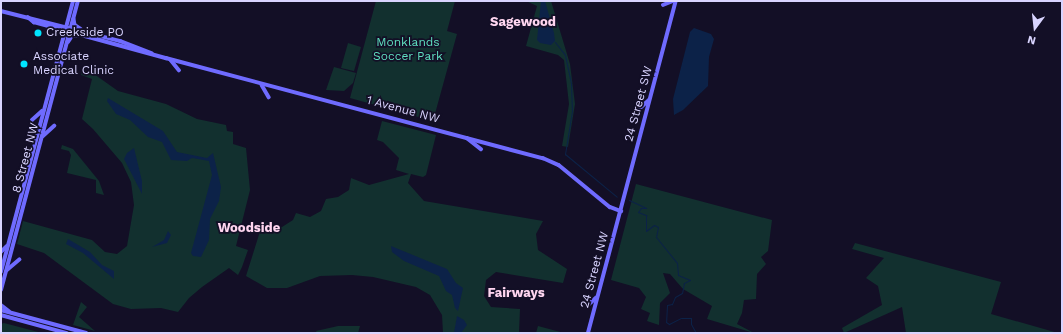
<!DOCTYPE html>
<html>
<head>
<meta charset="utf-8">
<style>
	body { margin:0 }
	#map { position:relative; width:1063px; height:334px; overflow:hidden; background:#130f26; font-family:"Work Sans",sans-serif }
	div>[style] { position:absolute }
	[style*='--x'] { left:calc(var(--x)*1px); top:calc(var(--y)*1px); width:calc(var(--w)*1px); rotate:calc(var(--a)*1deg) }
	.green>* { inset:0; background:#12302f }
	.water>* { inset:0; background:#0c2248 }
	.stream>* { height:1px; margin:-0.5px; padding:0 0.5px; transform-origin:0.5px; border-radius:0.5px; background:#0c2248 }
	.secondary>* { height:3.5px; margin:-1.75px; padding:0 1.75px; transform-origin:1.75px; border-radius:1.75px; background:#6f6bff }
	.dots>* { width:11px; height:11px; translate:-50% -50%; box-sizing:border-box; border:2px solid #130f26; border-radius:50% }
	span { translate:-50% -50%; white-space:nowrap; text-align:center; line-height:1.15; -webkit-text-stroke:3.5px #130f26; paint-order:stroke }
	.poi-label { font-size:12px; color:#d9d4ff }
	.left { translate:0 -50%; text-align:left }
	.park-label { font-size:12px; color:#5fe0c0 }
	.street-label { font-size:12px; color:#d9d4ff }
	.neighbourhood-label { font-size:13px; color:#ffd6f0; font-weight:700 }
	.frame { position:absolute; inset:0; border:2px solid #d9d4ff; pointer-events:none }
	.north { position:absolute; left:1015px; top:8px; width:40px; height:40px; -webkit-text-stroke:3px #130f26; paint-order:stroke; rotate:195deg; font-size:11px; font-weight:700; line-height:16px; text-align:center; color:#d9d4ff }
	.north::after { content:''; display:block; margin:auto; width:14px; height:18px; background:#d9d4ff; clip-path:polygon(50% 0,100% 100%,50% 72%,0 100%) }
</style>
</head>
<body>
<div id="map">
	<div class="green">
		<i style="clip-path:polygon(376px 1px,455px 1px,447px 31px,457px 34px,433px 121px,350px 98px)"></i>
		<i style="clip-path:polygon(526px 1px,551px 1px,570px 64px,575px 104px,568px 147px,562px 146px,569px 104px,564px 60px,558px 55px,526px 46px,537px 6px)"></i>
		<i style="clip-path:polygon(348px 43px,361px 47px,354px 71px,341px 68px)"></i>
		<i style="clip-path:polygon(334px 67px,356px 73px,353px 83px,344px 91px,326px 90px)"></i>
		<i style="clip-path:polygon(82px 71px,94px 74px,118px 91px,166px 104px,197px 119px,226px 125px,227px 131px,233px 132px,233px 144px,246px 148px,250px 190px,236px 246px,248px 250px,242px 267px,238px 275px,229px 268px,202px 287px,189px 298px,178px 312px,161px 308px,131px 309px,113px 304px,44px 253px,17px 244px,23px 221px,92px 240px,105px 252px,117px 254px,127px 246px,134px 205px,131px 182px,122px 163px,93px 129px,82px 119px,92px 79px,81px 75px)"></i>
		<i style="clip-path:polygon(382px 121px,436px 135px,426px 175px,423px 177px,411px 174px,408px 183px,424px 201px,543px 221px,536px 234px,538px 250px,567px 269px,563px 283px,496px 272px,486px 280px,484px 296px,491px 307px,520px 309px,519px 333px,443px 333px,442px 315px,430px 295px,416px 287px,373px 277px,352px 275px,320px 276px,287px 288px,267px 288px,246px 276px,263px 222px,282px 227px,293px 220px,296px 213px,310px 217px,321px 211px,326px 199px,338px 197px,349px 190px,351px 178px,369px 185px,409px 174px,396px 170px,399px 158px,383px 142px,377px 140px)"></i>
		<i style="clip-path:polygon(62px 145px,73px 149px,99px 181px,104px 195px,96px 193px,96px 180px,67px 173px,71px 155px,69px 151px,61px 149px)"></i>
		<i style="clip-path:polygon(636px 184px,772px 220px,768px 251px,761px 257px,766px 264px,757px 274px,756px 299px,744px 300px,742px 313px,737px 324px,754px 333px,707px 319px,712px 306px,683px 289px,670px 274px,663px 273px,670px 293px,660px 303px,659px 325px,647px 321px,650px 313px,641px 309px,646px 297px,639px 288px,611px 280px)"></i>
		<i style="clip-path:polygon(855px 243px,1001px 282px,991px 314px,1058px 333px,906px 333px,902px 307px,844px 333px,842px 328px,882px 305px,878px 286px,866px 278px,884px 258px,852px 249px)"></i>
		<i style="clip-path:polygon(81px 302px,87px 307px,79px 317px,95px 331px,73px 325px)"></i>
		<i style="clip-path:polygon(4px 323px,42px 333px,1px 333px,1px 324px)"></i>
		<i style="clip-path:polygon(338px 326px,360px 326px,358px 333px,317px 333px,316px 331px)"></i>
		<i style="clip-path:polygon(538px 326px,564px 333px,536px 333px)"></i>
	</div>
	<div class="water">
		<i style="clip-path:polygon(541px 1px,545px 1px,554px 33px,555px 41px,551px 45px,540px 43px,537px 40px)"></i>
		<i style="clip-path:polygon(694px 28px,711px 34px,714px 39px,709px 57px,708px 86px,683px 110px,674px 115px,673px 99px,690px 32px)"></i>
		<i style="clip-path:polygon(108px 98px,163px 131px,177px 152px,207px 158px,213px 153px,221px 187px,219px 201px,210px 219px,209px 240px,201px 257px,193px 256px,191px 253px,212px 175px,209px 161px,192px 158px,187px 161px,171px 160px,162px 142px,148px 137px,130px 120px,116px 114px,107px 101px)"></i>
		<i style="clip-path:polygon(134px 148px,142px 181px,142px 194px,124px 159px,127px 153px)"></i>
		<i style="clip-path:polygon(168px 231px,171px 235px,167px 243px,152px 247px,164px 240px)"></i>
		<i style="clip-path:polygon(68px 239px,90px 252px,102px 265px,114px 271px,114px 279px,83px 253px,66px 244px)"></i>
		<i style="clip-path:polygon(391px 246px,447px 269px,456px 283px,463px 288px,458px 311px,455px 308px,452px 295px,446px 291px,439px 276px,404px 261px,392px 252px)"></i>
		<i style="clip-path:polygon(457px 316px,464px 320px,467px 325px,461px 333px,454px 333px)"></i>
	</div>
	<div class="stream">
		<i style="--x:555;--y:42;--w:16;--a:52"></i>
		<i style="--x:565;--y:55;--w:30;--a:78"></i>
		<i style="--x:571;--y:84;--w:27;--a:88"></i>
		<i style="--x:572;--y:111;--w:44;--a:99.2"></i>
		<i style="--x:565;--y:154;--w:67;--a:39.6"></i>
		<i style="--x:629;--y:200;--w:19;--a:25"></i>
		<i style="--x:646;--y:208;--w:5;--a:180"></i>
		<i style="--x:641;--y:208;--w:5;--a:127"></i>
		<i style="--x:638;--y:212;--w:9;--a:21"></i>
		<i style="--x:646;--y:215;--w:16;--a:90"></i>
		<i style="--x:646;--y:231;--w:10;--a:-37"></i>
		<i style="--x:654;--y:225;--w:4;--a:27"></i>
		<i style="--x:658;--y:227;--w:10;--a:101"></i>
		<i style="--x:656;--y:237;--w:33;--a:51"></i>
		<i style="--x:677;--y:263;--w:12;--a:85"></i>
		<i style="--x:678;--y:275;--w:13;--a:23"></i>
		<i style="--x:690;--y:280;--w:7;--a:153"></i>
		<i style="--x:684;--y:283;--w:10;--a:101"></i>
		<i style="--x:682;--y:293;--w:8;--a:150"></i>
		<i style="--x:675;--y:297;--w:8;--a:113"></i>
		<i style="--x:672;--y:304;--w:5;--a:169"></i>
		<i style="--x:667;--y:305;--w:17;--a:93"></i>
		<i style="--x:666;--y:322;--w:4;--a:34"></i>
		<i style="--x:669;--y:324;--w:13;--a:-27"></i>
		<i style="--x:681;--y:318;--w:10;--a:0"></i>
		<i style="--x:691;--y:318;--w:6;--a:90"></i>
		<i style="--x:691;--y:324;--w:10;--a:61"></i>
	</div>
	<div class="secondary">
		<i style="--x:663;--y:5;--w:11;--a:-22"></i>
		<i style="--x:1;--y:11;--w:123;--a:14.1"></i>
		<i style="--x:120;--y:41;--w:34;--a:21"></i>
		<i style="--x:28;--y:17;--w:8;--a:40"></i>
		<i style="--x:34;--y:22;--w:137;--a:15.3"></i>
		<i style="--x:166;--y:58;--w:390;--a:14.9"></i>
		<i style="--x:543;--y:158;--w:17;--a:24"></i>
		<i style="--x:559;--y:165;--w:66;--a:39.5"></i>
		<i style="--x:610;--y:207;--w:12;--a:20"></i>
		<i style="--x:74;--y:19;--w:6;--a:81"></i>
		<i style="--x:75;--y:25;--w:7;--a:34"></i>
		<i style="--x:68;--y:42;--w:7;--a:-56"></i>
		<i style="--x:72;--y:36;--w:7;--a:-8"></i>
		<i style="--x:171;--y:60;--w:13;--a:51"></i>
		<i style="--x:262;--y:85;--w:14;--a:60"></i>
		<i style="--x:639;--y:109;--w:13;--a:-42"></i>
		<i style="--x:32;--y:120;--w:13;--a:-42"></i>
		<i style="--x:43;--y:136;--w:15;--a:-42"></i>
		<i style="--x:467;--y:138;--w:18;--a:38"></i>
		<i style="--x:1;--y:252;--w:8;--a:-45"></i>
		<i style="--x:7;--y:270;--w:16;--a:-40"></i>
		<i style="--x:1;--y:272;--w:280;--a:-75.1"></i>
		<i style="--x:1;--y:290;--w:299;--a:-75.1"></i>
		<i style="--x:1;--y:305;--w:10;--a:37"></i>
		<i style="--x:587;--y:306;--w:12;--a:-42"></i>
		<i style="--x:1;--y:310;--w:88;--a:15.1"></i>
		<i style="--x:1;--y:315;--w:68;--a:15.3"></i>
		<i style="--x:588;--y:333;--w:343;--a:-75.2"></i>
	</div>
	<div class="dots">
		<i style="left:38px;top:33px;background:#00e5ff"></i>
		<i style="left:24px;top:64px;background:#00e5ff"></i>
	</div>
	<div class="poi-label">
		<span class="left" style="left:46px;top:33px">Creekside PO</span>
		<span class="left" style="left:33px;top:64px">Associate<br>Medical Clinic</span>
	</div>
	<div class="park-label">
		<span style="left:408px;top:50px">Monklands<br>Soccer Park</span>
	</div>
	<div class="street-label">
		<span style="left:639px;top:104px;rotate:-75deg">24 Street SW</span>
		<span style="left:403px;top:110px;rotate:15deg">1 Avenue NW</span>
		<span style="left:26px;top:158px;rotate:-75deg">8 Street NW</span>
		<span style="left:595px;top:270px;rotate:-75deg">24 Street NW</span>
	</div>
	<div class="neighbourhood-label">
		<span style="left:523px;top:22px">Sagewood</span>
		<span style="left:249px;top:228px">Woodside</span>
		<span style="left:516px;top:293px">Fairways</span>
	</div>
	<div class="frame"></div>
	<div class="north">N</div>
</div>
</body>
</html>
